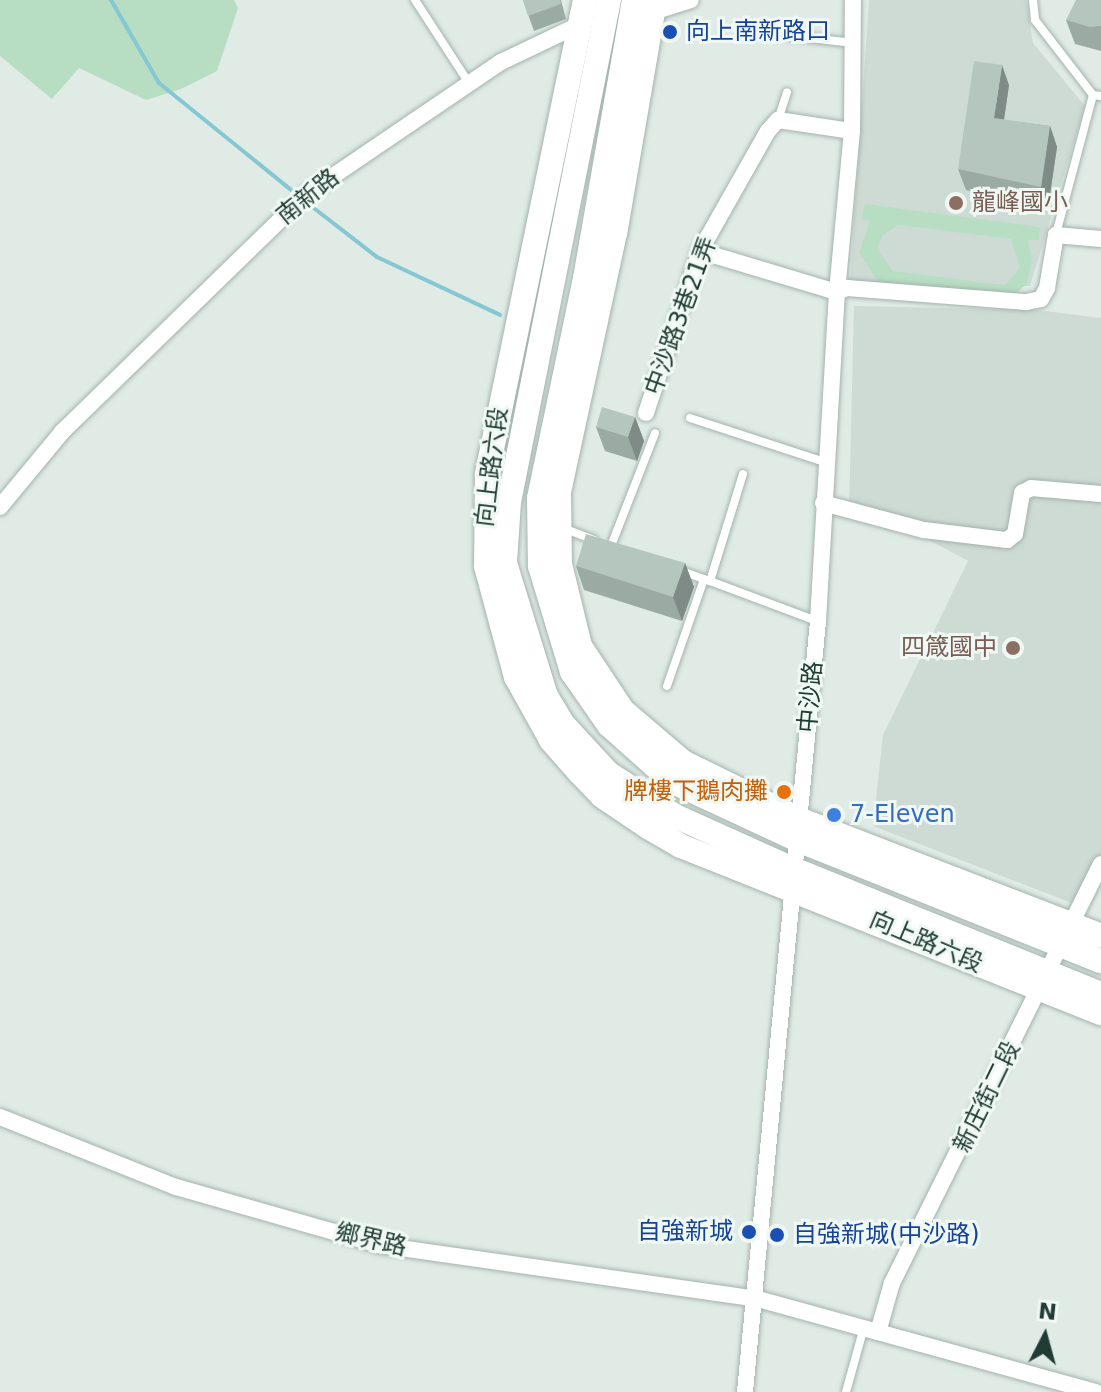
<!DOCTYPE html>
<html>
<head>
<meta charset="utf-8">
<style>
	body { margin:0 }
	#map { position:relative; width:1101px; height:1392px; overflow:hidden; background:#e0ebe6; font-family:"DejaVu Sans","Noto Sans TC",sans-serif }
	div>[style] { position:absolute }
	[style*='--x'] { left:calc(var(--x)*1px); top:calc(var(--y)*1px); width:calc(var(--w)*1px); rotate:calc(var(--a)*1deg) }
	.built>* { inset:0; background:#cedbd5 }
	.green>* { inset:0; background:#b7dec2 }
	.stream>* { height:4px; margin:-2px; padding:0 2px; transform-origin:2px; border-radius:2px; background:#85c7d3 }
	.roads { filter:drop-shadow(0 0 2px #a3b3ad) drop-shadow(0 0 2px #a3b3ad) }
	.lane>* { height:8px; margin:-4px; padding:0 4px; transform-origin:4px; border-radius:4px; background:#fff }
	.street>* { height:16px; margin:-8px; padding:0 8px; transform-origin:8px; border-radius:8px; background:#fff }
	.secondary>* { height:24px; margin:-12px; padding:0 12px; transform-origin:12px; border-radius:12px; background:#fff }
	.wall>* { inset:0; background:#9caaa4 }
	.shaded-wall>* { inset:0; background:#7f8b86 }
	.building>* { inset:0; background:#b5c6bf }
	.dots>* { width:22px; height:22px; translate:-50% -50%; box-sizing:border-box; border:4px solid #f0f8f4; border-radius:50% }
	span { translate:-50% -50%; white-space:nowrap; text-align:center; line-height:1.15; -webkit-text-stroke:6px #f0f8f4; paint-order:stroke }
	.transit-label { font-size:24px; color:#164399 }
	.left { translate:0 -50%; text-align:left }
	.right { translate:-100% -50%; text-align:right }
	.street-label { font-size:24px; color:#203c34 }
	.education-label { font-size:24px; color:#785e54 }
	.food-label { font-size:24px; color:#c56008 }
	.shop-label { font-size:24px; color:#366cbe }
	.north { position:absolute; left:1005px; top:1296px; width:80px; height:80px; -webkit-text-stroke:6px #f0f8f4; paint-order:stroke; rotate:6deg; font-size:22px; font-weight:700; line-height:32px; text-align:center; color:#203c34 }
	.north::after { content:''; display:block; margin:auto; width:28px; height:36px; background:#203c34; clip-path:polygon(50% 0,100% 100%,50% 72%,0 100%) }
</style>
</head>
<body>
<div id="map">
	<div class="built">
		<i style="clip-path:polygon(869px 0,1026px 0,1033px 43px,1085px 106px,1030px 286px,850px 283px)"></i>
		<i style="clip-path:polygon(854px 306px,1037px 310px,1101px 318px,1101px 864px,1077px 905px,873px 826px,883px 735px,968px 561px,910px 530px,849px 509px)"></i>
	</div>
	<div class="green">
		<i style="clip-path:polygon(0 0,234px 0,238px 8px,217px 71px,181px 89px,146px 100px,79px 68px,52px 99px,0 56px)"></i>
		<i style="clip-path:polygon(evenodd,865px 204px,1040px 227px,1039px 240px,1028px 240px,1032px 260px,1027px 284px,1010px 298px,879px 283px,859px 253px,870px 221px,861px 219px,865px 204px,898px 225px,1011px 239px,1020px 268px,1005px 285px,893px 271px,877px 249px,883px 235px,898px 225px)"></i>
	</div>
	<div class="stream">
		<i style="--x:111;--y:0;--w:96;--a:60"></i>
		<i style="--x:159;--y:83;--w:181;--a:39"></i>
		<i style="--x:306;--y:202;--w:90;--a:37.8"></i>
		<i style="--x:377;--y:257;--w:136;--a:25.2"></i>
	</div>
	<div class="roads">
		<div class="lane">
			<i style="--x:415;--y:0;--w:99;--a:57"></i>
			<i style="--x:1033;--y:0;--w:20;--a:84"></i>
			<i style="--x:1035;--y:20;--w:95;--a:52.3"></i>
			<i style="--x:775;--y:34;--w:79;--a:6.6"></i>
			<i style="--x:778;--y:120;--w:29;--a:-72"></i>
			<i style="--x:1056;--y:234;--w:144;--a:-75.1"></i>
			<i style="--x:1093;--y:95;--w:8;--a:7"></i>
			<i style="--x:690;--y:418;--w:142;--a:18.1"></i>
			<i style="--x:743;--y:474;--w:112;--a:107.1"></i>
			<i style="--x:710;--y:581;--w:114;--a:20.5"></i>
			<i style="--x:563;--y:528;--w:34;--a:21"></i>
			<i style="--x:611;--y:546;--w:121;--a:-68.7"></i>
			<i style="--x:679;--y:570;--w:33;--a:20"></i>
			<i style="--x:667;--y:686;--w:113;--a:-70.9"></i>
			<i style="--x:846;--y:1392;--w:67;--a:-74.5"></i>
		</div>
		<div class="street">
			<i style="--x:647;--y:14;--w:46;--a:-17.7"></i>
			<i style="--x:700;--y:251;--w:143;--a:16.7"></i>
			<i style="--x:837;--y:292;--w:11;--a:-22"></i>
			<i style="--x:847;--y:288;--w:180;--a:4.5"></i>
			<i style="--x:1026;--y:302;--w:15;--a:-11"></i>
			<i style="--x:1041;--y:299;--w:13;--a:-61"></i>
			<i style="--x:1047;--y:288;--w:54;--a:-80.4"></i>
			<i style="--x:1056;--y:235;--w:45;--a:5.1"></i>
			<i style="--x:646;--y:413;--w:171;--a:-71.6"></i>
			<i style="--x:700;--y:251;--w:138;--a:-60.5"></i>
			<i style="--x:768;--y:131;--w:15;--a:-48"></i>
			<i style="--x:778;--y:120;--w:75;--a:8.5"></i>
			<i style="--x:823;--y:503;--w:105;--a:15"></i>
			<i style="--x:924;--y:530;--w:84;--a:6.9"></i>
			<i style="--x:1007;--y:540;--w:10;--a:-37"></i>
			<i style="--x:1015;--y:534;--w:42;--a:-80.3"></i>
			<i style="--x:1022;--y:493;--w:10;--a:-29"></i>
			<i style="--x:1031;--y:488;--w:70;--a:4.9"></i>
			<i style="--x:0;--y:507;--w:97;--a:-50.4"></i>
			<i style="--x:62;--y:432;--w:343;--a:-44.2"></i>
			<i style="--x:308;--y:193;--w:233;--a:-34.2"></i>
			<i style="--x:501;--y:62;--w:93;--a:-25.5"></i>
			<i style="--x:0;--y:1117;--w:189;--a:21.7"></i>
			<i style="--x:176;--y:1187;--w:211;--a:15.9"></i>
			<i style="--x:379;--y:1245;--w:383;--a:8.1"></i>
			<i style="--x:758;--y:1299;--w:351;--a:15.4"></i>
			<i style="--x:878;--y:1332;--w:51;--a:-74.1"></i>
			<i style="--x:892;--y:1283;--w:468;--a:-63.5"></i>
			<i style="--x:745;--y:1392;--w:774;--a:-84.59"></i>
			<i style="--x:818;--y:621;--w:330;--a:-86.7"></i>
			<i style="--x:837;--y:292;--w:162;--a:-84.7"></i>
			<i style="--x:852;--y:131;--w:131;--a:-89.6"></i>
		</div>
		<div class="secondary">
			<i style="--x:585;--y:0;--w:485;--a:101.7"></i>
			<i style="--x:487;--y:475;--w:91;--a:90.6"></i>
			<i style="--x:486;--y:566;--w:115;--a:74.9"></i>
			<i style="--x:516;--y:677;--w:72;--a:60.9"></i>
			<i style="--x:551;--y:740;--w:43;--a:48.8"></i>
			<i style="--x:579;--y:772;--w:33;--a:46"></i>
			<i style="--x:602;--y:796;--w:55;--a:34"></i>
			<i style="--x:648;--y:827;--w:38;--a:30"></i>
			<i style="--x:681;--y:846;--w:452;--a:21.7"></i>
			<i style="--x:609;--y:0;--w:512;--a:101.27"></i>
			<i style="--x:509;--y:502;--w:61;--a:93.8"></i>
			<i style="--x:505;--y:563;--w:139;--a:72.9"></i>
			<i style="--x:546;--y:696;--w:33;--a:59"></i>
			<i style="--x:563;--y:724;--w:67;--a:47.4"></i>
			<i style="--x:608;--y:773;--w:80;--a:32.7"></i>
			<i style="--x:675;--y:816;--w:129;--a:24.2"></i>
			<i style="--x:793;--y:869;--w:332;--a:22.1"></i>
			<i style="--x:634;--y:0;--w:282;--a:100"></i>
			<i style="--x:585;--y:278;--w:225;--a:101.8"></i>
			<i style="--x:539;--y:498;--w:68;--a:89.2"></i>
			<i style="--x:540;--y:566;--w:111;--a:73.2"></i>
			<i style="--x:572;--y:672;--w:65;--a:55.1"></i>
			<i style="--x:609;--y:725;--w:86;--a:41.7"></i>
			<i style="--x:673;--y:782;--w:138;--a:24.9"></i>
			<i style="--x:798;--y:840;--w:326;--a:21.8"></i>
			<i style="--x:655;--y:0;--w:236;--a:99.7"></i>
			<i style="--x:615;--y:233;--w:266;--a:102.2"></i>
			<i style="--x:559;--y:493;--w:71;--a:89.2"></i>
			<i style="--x:560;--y:564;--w:84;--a:76.3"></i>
			<i style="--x:580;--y:646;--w:78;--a:56.5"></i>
			<i style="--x:623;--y:711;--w:79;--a:40.4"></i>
			<i style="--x:683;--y:762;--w:131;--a:26.2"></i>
			<i style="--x:801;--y:820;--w:322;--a:21.1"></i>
		</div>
	</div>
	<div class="wall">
		<i style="clip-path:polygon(523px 0,561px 0,566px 19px,534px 31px)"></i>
		<i style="clip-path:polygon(1101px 0,1101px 51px,1075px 44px,1066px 20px)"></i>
		<i style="clip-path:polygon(1009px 85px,1004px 120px,1050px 126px,1057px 147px,1048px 208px,966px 190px,958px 169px)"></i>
		<i style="clip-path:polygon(635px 417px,644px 441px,637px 461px,605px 451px,596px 427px)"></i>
		<i style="clip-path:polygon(685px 563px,694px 587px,682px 621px,584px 590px,576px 566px)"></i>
	</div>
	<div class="shaded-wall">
		<i style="clip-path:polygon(1002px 65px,1009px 85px,1001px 139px,994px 118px)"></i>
		<i style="clip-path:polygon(1050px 126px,1057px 147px,1048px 208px,1041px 187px)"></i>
		<i style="clip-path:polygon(635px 417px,644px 441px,637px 461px,628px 437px)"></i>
		<i style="clip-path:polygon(685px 563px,694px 587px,682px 621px,673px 597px)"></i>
	</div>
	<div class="building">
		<i style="clip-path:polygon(523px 0,560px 0,561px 4px,528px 16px)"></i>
		<i style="clip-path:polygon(1076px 0,1101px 0,1101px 26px,1090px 27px,1066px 20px)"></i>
		<i style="clip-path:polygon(974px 61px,1002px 65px,994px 118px,1050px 126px,1041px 187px,958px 169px)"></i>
		<i style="clip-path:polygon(602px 407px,635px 417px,628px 437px,596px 427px)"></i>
		<i style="clip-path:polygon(586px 534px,685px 563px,673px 597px,576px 566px)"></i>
	</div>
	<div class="dots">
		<i style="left:670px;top:32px;background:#1a4fb4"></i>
		<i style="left:956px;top:203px;background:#8d6e63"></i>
		<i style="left:1013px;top:648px;background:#8d6e63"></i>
		<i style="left:784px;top:792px;background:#e8710a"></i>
		<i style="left:834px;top:815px;background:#3f7fe0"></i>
		<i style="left:749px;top:1232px;background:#1a4fb4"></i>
		<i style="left:777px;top:1235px;background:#1a4fb4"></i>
	</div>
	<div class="transit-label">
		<span class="left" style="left:686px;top:32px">向上南新路口</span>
		<span class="right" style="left:733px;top:1232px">自強新城</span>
		<span class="left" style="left:793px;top:1235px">自強新城(中沙路)</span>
	</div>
	<div class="street-label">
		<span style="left:308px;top:197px;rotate:-39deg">南新路</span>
		<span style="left:681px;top:316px;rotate:-70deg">中沙路3巷21弄</span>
		<span style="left:492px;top:467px;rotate:-83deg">向上路六段</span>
		<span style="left:811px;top:697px;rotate:-85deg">中沙路</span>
		<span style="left:926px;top:942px;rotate:23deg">向上路六段</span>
		<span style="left:987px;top:1097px;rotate:-64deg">新庄街二段</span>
		<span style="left:371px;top:1240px;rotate:13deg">鄉界路</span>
	</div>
	<div class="education-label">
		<span class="left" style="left:972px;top:203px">龍峰國小</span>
		<span class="right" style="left:997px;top:648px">四箴國中</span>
	</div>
	<div class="food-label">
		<span class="right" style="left:768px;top:792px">牌樓下鵝肉攤</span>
	</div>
	<div class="shop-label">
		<span class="left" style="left:850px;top:815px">7-Eleven</span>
	</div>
	<div class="north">N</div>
</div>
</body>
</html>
